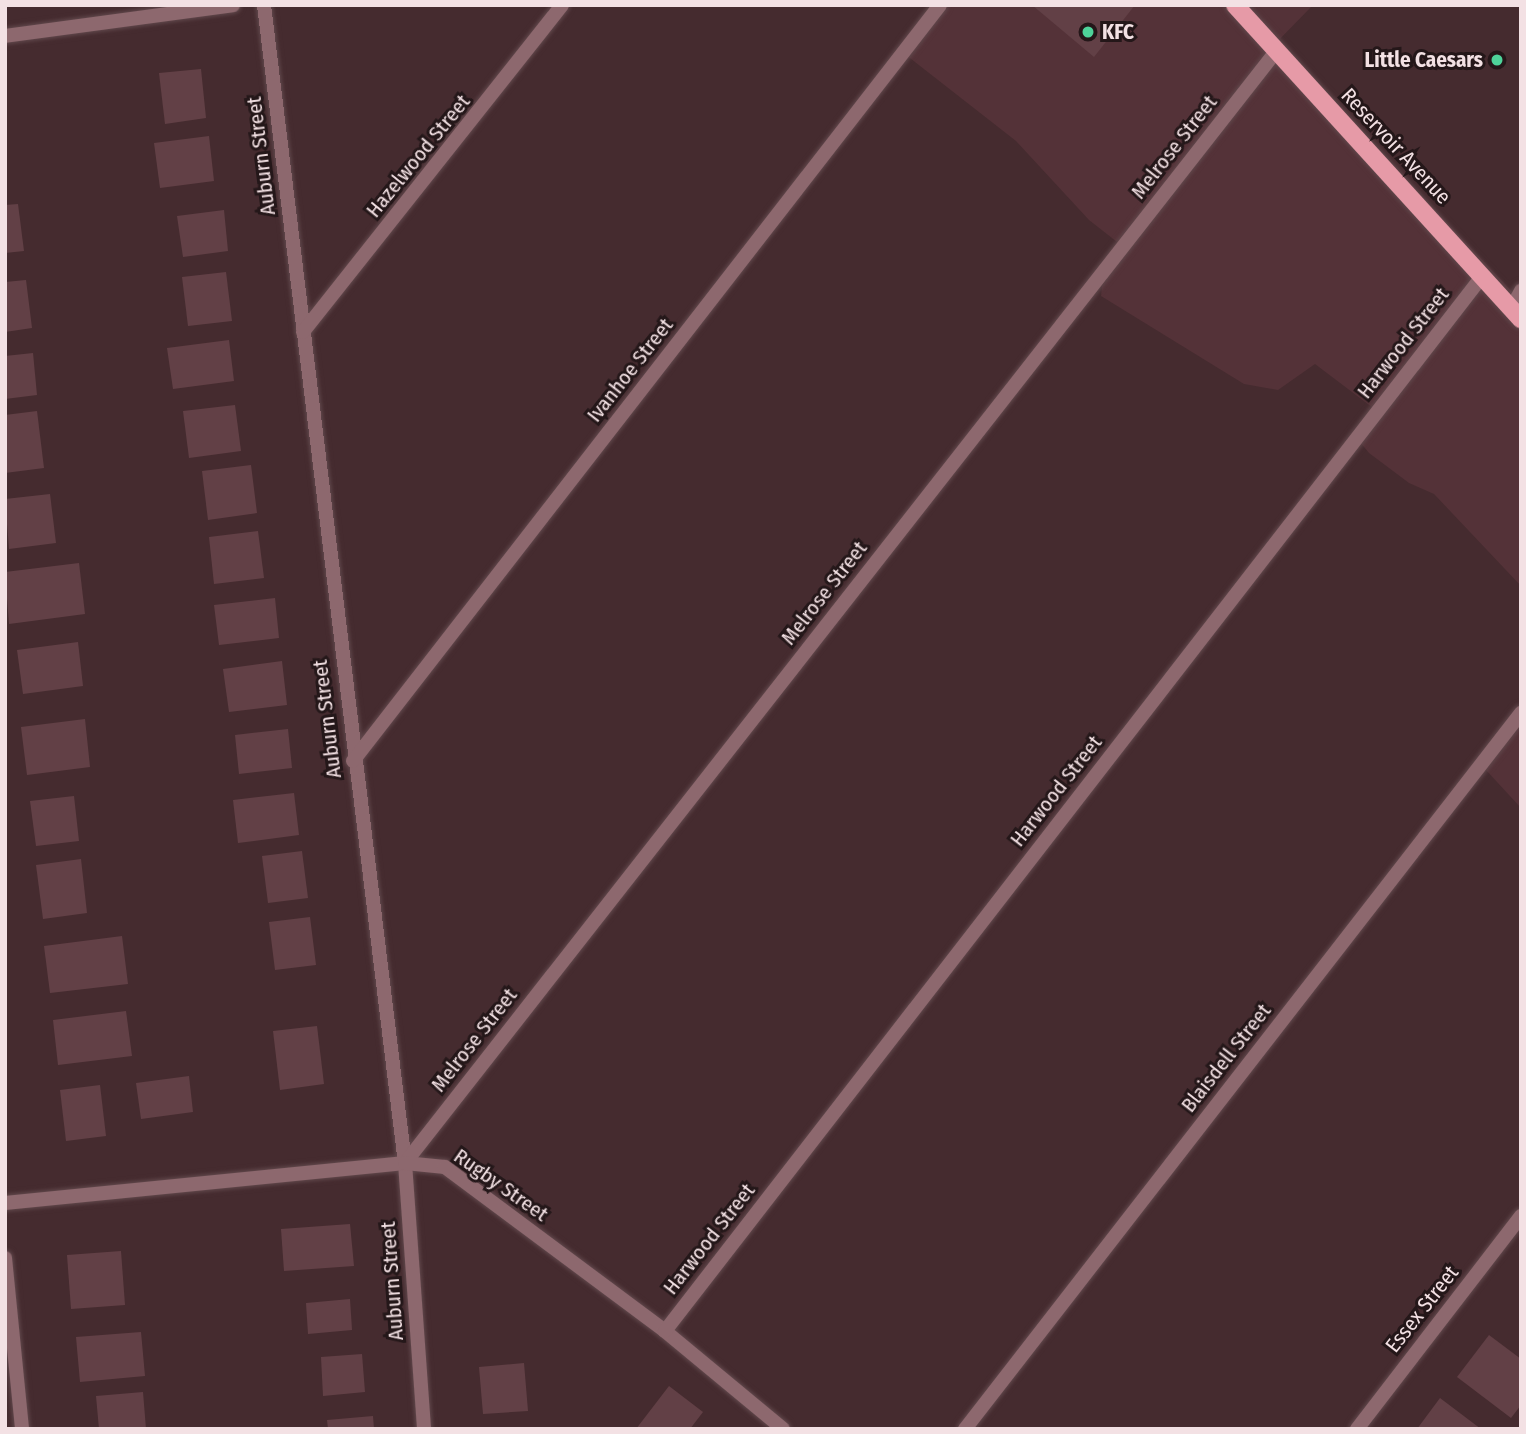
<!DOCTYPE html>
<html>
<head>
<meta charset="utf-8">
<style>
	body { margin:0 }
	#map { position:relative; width:1526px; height:1434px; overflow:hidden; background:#452b2f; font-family:"Fira Sans Condensed",sans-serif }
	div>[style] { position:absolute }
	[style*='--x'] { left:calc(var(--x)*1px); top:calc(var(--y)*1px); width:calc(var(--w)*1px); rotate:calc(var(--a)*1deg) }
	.built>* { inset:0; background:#543238 }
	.building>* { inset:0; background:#624046 }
	.roads { filter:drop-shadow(0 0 2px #61484c) drop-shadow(0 0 2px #61484c) }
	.street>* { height:14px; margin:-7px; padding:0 7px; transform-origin:7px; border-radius:7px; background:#8d686e }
	.primary>* { height:18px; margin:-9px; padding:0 9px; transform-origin:9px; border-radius:9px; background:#e69aa7 }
	.dots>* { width:19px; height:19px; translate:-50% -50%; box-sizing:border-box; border:4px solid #241719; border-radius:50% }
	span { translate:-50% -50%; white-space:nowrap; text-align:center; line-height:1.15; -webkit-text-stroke:6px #241719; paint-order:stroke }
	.poi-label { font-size:21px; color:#f3e1e4; font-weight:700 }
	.left { translate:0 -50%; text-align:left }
	.right { translate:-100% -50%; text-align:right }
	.street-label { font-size:21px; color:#f3e1e4 }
	.frame { position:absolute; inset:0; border:7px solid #f3e1e4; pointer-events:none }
</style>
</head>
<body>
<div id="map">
	<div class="built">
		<i style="clip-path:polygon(942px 5px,1313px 5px,1277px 42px,1521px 301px,1521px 586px,1434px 494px,1409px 483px,1369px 453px,1359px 441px,1377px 411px,1315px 364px,1278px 390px,1244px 384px,1101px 296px,1102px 286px,1126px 249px,1089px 220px,1016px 141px,906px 55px)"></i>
		<i style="clip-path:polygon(1521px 719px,1521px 808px,1485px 769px)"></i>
	</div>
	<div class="building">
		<i style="clip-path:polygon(1032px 5px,1135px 5px,1094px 57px)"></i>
		<i style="clip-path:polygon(201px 69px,206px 118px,165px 124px,159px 73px)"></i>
		<i style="clip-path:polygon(209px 136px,214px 181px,160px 188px,154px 143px)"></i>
		<i style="clip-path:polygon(18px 204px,24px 251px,5px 253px,5px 205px)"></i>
		<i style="clip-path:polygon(224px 210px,228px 251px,183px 257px,177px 216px)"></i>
		<i style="clip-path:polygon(226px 272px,232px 321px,188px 326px,182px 277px)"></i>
		<i style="clip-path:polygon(26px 280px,32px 328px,5px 332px,5px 282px)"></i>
		<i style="clip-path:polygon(229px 340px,234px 381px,173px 389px,167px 348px)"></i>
		<i style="clip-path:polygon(33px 353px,37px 395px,5px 399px,5px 356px)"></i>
		<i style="clip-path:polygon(235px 405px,241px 451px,189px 458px,183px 411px)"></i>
		<i style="clip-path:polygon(37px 411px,44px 468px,5px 473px,5px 415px)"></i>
		<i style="clip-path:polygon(251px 465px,257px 513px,208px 520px,202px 471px)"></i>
		<i style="clip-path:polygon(50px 494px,56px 543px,9px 549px,5px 499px)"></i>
		<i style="clip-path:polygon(258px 531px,264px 578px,214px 584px,209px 537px)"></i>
		<i style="clip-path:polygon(79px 563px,85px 614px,9px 624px,5px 572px)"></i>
		<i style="clip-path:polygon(275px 598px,279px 638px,219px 645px,214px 605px)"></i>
		<i style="clip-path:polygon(78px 642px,83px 686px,23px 694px,17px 650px)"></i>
		<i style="clip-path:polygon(282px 661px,287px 705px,229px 712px,223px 669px)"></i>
		<i style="clip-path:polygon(85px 719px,90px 767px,27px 775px,21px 727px)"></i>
		<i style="clip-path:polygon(288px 729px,292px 768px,239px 774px,235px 735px)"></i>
		<i style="clip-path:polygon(294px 793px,299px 835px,238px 843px,233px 800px)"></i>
		<i style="clip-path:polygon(74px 796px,79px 841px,36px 846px,30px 801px)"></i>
		<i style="clip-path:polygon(302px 851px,308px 898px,268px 903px,262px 856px)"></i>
		<i style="clip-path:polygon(81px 859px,87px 913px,43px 919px,36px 865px)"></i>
		<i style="clip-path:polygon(310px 917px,316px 965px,275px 970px,269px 922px)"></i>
		<i style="clip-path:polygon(122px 936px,128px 984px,50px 993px,44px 946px)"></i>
		<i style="clip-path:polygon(126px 1011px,132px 1056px,58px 1065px,53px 1020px)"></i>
		<i style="clip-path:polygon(317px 1026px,324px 1084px,280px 1090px,273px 1031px)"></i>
		<i style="clip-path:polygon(189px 1076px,193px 1112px,141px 1119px,136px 1083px)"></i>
		<i style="clip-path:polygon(100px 1085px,106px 1136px,66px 1141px,60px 1090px)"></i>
		<i style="clip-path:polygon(350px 1224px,354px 1266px,284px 1271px,281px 1229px)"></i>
		<i style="clip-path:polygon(121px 1251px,125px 1305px,71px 1309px,67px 1255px)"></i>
		<i style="clip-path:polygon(350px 1299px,352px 1330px,308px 1334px,306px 1303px)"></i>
		<i style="clip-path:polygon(141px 1332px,145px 1376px,80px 1382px,76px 1337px)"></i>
		<i style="clip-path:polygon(1489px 1335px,1521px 1359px,1521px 1405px,1511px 1418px,1457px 1377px)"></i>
		<i style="clip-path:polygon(362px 1354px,365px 1392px,323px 1396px,321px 1357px)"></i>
		<i style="clip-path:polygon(524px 1363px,528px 1411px,483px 1414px,479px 1367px)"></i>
		<i style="clip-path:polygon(669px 1386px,703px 1412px,690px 1429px,636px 1429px)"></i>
		<i style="clip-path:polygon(143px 1392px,146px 1429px,99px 1429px,96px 1396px)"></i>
		<i style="clip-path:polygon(1440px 1398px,1481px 1429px,1417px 1429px)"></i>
		<i style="clip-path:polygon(373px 1416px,374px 1429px,328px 1429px,327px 1420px)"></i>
	</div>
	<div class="roads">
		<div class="street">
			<i style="--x:264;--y:5;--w:1167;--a:83.06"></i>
			<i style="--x:405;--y:1163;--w:267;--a:85.9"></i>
			<i style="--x:5;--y:36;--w:230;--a:-7.7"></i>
			<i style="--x:1511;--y:309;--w:21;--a:-61"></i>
			<i style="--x:303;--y:332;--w:417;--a:-51.6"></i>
			<i style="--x:353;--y:761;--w:957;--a:-52.17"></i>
			<i style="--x:405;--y:1163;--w:1414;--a:-51.92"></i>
			<i style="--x:5;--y:1203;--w:402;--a:-5.7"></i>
			<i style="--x:405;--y:1163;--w:40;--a:5.7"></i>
			<i style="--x:445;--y:1167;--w:274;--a:36.7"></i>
			<i style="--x:665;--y:1331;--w:153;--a:39.7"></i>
			<i style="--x:5;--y:1258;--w:172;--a:84.3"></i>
			<i style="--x:665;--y:1331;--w:1332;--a:-52.23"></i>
			<i style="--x:965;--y:1429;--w:907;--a:-52.17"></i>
			<i style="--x:1357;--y:1429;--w:269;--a:-52.4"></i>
		</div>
		<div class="primary">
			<i style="--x:1235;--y:5;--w:425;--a:47.7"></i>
		</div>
	</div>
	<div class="dots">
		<i style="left:1088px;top:32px;background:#4ed39a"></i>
		<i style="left:1497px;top:60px;background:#4ed39a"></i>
	</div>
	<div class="poi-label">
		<span class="left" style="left:1102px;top:32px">KFC</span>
		<span class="right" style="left:1483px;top:60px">Little Caesars</span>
	</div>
	<div class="street-label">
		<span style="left:1396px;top:146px;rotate:47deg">Reservoir Avenue</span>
		<span style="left:1174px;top:147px;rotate:-52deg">Melrose Street</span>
		<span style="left:261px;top:156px;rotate:-97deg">Auburn Street</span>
		<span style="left:418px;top:156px;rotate:-51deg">Hazelwood Street</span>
		<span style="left:1403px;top:343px;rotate:-52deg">Harwood Street</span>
		<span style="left:630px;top:370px;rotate:-52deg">Ivanhoe Street</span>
		<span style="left:824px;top:593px;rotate:-52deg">Melrose Street</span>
		<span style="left:327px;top:719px;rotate:-97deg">Auburn Street</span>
		<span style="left:1056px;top:791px;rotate:-52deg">Harwood Street</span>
		<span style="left:474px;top:1040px;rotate:-52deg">Melrose Street</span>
		<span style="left:1226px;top:1058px;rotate:-52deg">Blaisdell Street</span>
		<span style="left:501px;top:1185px;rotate:35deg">Rugby Street</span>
		<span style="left:709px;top:1239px;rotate:-52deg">Harwood Street</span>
		<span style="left:392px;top:1281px;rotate:-94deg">Auburn Street</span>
		<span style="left:1422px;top:1309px;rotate:-52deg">Essex Street</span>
	</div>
	<div class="frame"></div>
</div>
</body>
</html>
